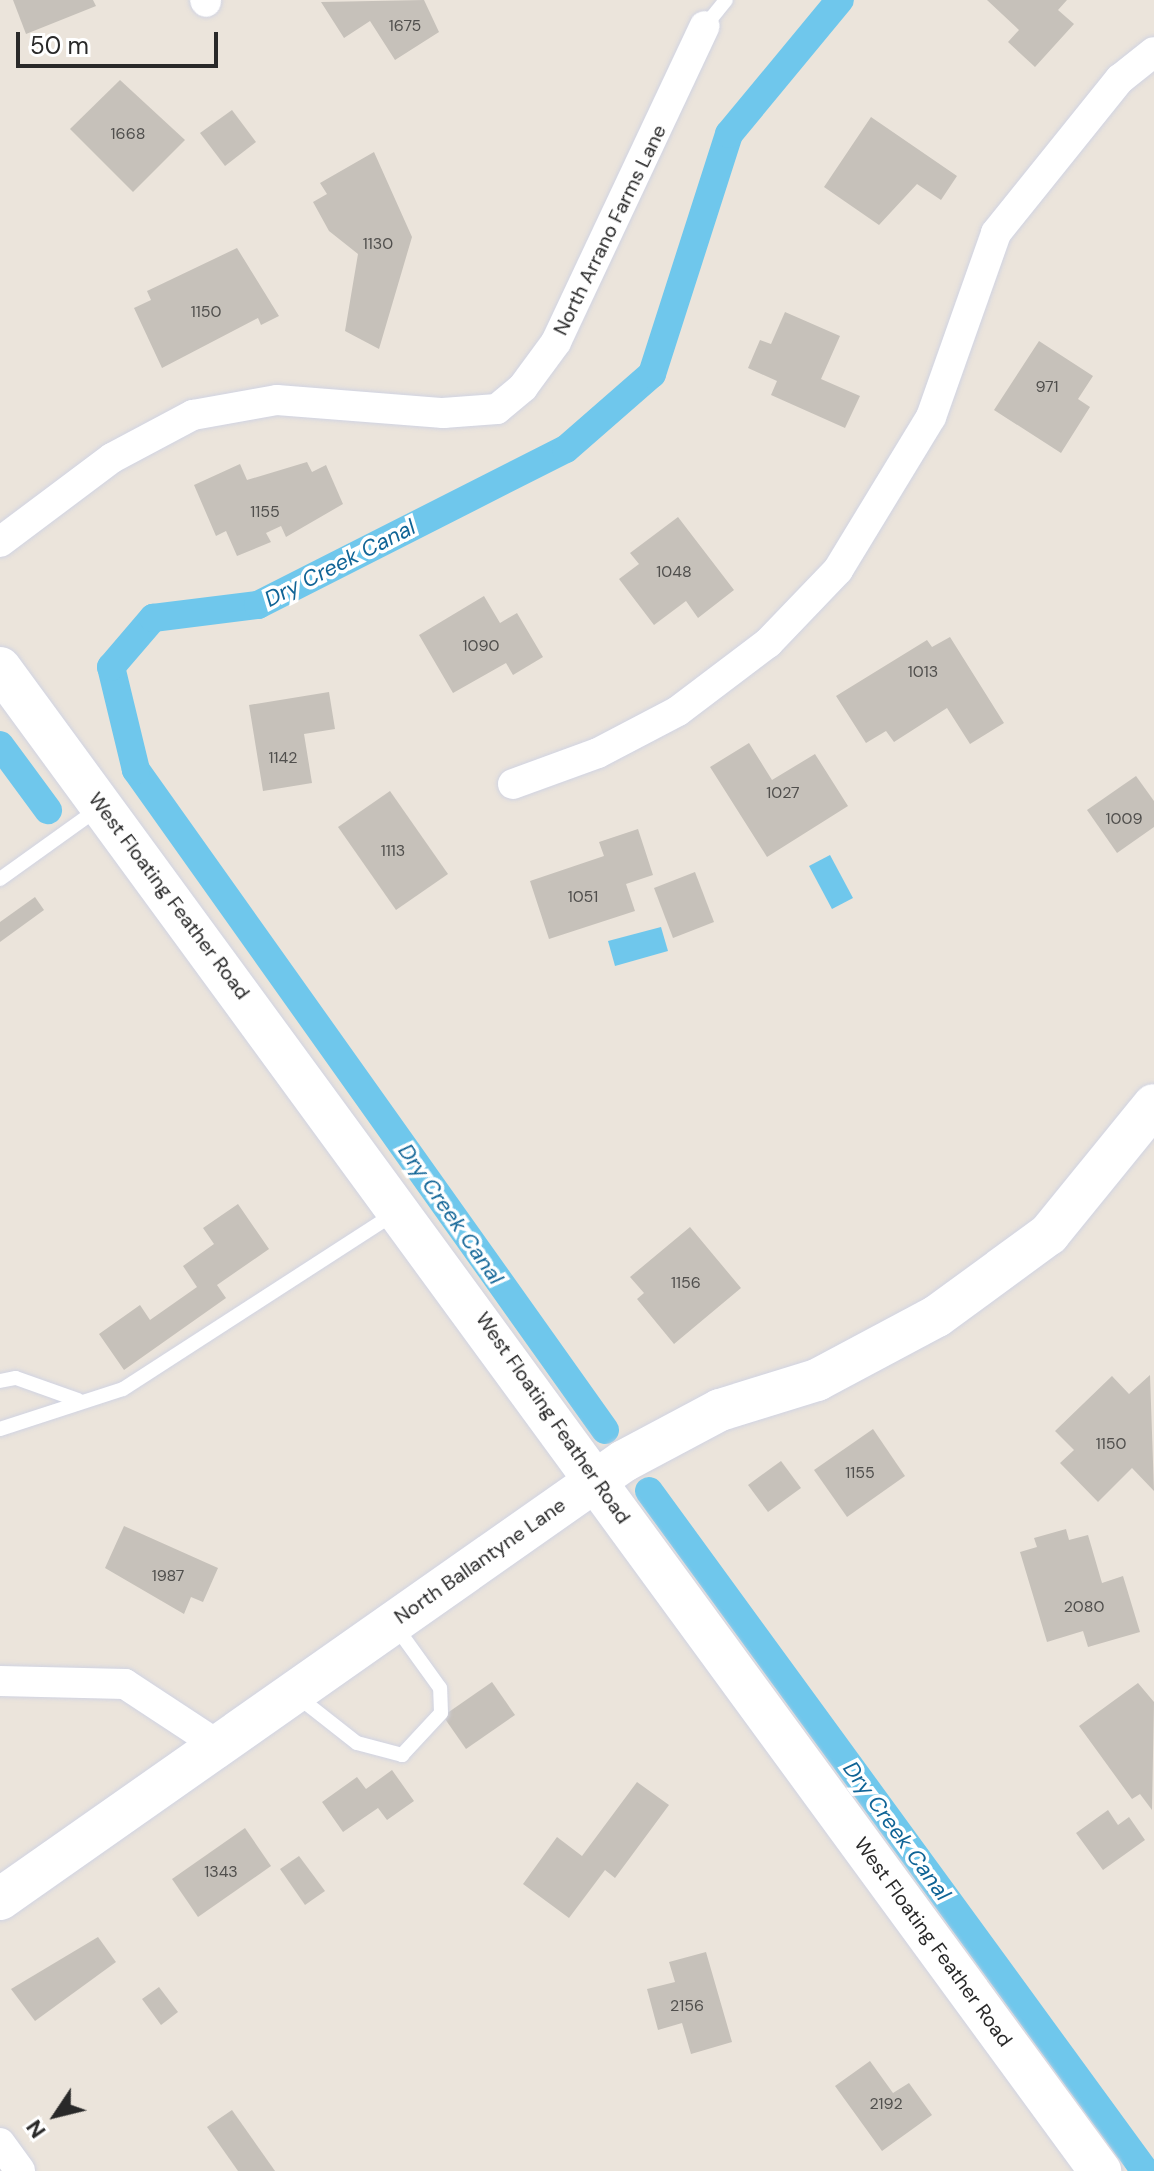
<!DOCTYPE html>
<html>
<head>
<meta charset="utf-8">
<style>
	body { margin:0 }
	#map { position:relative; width:1154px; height:2171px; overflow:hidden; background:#ebe4db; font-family:"DM Sans",sans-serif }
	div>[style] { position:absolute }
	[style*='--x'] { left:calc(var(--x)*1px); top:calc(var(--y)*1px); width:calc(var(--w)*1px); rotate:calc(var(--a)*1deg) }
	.water>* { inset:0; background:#6fc7ec }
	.canal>* { height:28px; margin:-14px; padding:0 14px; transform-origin:14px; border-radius:14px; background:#6fc7ec }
	.building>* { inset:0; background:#c6c1ba }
	.roads { filter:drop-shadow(0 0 2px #d0d3e2) drop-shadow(0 0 2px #d0d3e2) }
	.lane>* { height:14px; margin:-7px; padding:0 7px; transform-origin:7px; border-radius:7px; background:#fff }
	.street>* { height:30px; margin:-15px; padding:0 15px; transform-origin:15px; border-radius:15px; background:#fff }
	.secondary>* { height:42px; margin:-21px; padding:0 21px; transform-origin:21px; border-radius:21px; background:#fff }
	span { translate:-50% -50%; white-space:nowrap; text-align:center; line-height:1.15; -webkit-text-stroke:7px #fff; paint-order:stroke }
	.number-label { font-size:16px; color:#504f4d }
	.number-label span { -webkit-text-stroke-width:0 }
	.street-label { font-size:20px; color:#292929 }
	.water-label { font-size:22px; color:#106496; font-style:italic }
	.north { position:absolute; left:16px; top:2075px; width:80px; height:80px; -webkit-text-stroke:6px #fff; paint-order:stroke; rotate:235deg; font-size:22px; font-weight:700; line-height:32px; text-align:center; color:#292929 }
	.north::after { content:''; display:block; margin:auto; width:28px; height:36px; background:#292929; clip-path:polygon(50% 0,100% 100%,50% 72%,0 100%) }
	.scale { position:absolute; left:16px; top:32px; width:202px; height:36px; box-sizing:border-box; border:4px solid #292929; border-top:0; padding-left:10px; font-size:24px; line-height:28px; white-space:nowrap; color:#292929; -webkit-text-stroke:6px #fff; paint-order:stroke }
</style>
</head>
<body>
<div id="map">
	<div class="water">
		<i style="clip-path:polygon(830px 855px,853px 898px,832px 909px,809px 866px)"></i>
		<i style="clip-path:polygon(661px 927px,668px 951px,615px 966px,608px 941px)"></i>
	</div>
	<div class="canal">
		<i style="--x:0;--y:745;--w:81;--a:53.6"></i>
		<i style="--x:605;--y:1430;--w:810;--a:-125.4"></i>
		<i style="--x:136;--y:770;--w:106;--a:-103.6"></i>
		<i style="--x:111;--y:667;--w:65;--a:-49.4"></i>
		<i style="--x:153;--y:618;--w:106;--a:-7.1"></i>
		<i style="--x:258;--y:605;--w:345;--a:-26.9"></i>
		<i style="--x:566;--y:449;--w:114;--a:-41.1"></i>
		<i style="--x:652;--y:374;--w:252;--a:-72.2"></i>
		<i style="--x:729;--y:134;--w:174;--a:-50.4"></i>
		<i style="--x:649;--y:1491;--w:842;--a:53.89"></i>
	</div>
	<div class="building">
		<i style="clip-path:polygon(13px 0,93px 0,96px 6px,26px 34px)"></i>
		<i style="clip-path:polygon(424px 0,439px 32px,395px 60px,370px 21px,344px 38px,321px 2px)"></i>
		<i style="clip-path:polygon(987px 0,1067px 0,1058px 10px,1074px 24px,1035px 67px,1008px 42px,1019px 30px)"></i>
		<i style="clip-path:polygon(120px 80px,185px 140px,133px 192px,70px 129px)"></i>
		<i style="clip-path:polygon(232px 110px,256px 142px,225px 166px,200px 133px)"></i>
		<i style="clip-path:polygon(871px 117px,957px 176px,941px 200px,917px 184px,879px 225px,824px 187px)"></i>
		<i style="clip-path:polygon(374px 152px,412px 237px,379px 349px,345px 331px,358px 254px,329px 231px,313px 202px,327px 194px,320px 183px)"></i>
		<i style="clip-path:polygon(237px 248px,279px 316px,261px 325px,258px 318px,162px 368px,134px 308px,151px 300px,147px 291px)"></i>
		<i style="clip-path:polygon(785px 312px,840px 336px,821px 379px,860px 396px,845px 428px,771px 395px,777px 381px,748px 368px,760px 340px,771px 344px)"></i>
		<i style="clip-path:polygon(1039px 341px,1093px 376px,1078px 399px,1090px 407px,1061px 453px,994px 410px)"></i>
		<i style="clip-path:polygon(307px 462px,312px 472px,326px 465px,343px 504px,286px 537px,281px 526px,266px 533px,271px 542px,237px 556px,226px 531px,216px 536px,194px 485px,240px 464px,247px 480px)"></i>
		<i style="clip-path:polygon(678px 517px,734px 590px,698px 618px,686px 601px,654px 625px,619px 579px,639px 564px,630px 553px)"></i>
		<i style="clip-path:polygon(484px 596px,500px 623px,517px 613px,543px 657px,513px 675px,506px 663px,453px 693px,419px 635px)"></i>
		<i style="clip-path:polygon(950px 637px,1004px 723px,970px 744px,947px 708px,894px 742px,886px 731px,866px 743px,836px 696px,927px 640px,932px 647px)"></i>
		<i style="clip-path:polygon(329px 692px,335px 729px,304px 734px,312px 783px,263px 791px,249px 705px)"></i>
		<i style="clip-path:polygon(749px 743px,772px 780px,815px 754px,848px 806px,767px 857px,710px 767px)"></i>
		<i style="clip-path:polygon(1136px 776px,1154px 801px,1154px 827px,1117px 853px,1087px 810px)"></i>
		<i style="clip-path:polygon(390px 791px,448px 874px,396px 910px,338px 827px)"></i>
		<i style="clip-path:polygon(638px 829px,653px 875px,626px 884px,635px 911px,549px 939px,530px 881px,604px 856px,599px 842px)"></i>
		<i style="clip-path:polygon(695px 872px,714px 922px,673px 938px,654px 888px)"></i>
		<i style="clip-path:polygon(35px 897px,44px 910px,0 942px,0 922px)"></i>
		<i style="clip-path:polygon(238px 1204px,269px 1249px,217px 1285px,226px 1298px,124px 1370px,99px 1334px,140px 1305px,150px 1320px,197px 1287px,183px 1266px,214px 1244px,203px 1228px)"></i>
		<i style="clip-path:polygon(690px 1227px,741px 1288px,674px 1344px,637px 1299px,644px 1293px,630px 1277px)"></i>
		<i style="clip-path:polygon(1150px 1375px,1154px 1491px,1132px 1468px,1098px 1502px,1060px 1463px,1074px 1450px,1055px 1431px,1112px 1376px,1129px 1394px)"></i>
		<i style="clip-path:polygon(873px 1429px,905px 1476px,847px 1517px,814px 1470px)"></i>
		<i style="clip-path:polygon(781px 1461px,801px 1488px,768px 1512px,748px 1485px)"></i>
		<i style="clip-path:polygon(124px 1526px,218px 1568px,203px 1602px,191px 1597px,184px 1614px,105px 1568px)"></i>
		<i style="clip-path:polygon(1066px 1529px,1069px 1540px,1088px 1535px,1102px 1583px,1123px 1576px,1140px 1632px,1088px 1647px,1083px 1631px,1047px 1642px,1020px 1552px,1037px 1547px,1034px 1538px)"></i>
		<i style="clip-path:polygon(492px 1682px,515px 1715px,466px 1749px,443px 1716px)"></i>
		<i style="clip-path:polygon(1138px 1683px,1154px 1702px,1152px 1810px,1140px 1794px,1132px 1799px,1079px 1726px)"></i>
		<i style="clip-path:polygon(392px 1770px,414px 1801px,387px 1820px,378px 1808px,343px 1832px,322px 1802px,357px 1777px,366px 1789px)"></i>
		<i style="clip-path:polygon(637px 1782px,669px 1805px,615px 1878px,605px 1870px,569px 1918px,523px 1884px,557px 1837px,582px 1856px)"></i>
		<i style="clip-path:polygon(1108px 1810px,1118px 1825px,1129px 1817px,1145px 1840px,1103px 1870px,1076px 1833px)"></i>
		<i style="clip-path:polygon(245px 1828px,271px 1866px,198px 1917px,172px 1879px)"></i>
		<i style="clip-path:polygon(299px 1856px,325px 1891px,305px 1905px,280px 1869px)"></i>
		<i style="clip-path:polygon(98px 1937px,116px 1962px,35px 2021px,11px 1989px)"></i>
		<i style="clip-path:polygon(706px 1952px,732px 2042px,691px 2054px,682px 2023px,658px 2030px,647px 1989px,675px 1982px,669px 1962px)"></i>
		<i style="clip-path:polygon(159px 1987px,178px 2012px,161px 2025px,142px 1999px)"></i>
		<i style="clip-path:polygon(870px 2061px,893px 2093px,909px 2083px,932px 2115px,882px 2151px,835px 2086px)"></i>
		<i style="clip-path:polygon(232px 2110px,275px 2171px,238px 2171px,207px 2127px)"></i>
	</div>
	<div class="roads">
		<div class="lane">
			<i style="--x:705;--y:26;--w:33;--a:-51"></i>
			<i style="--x:0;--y:879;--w:122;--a:-35.6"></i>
			<i style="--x:0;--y:1381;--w:16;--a:-11"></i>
			<i style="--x:16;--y:1378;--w:66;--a:19.5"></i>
			<i style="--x:0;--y:1429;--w:129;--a:-18"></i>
			<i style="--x:123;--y:1389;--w:323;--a:-32.9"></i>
			<i style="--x:297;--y:1696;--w:76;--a:38.1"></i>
			<i style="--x:357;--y:1743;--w:47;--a:14.9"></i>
			<i style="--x:402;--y:1755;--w:57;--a:-47.1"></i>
			<i style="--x:441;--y:1713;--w:25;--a:-92"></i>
			<i style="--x:440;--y:1688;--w:75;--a:-125.8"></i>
		</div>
		<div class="street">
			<i style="--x:205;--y:0;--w:2;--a:63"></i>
			<i style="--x:0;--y:542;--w:140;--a:-36.9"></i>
			<i style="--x:112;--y:458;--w:92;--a:-28"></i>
			<i style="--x:193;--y:415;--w:85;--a:-10.1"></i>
			<i style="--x:277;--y:400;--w:167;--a:4.5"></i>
			<i style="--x:443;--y:413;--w:54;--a:-4.2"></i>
			<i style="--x:497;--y:409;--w:34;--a:-40"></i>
			<i style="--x:523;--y:387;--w:56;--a:-53.7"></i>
			<i style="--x:556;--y:342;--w:349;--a:-64.8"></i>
			<i style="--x:513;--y:784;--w:90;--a:-20"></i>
			<i style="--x:598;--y:753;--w:90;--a:-27.7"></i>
			<i style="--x:678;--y:711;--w:113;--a:-37.1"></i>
			<i style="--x:768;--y:643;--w:101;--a:-46.2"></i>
			<i style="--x:838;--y:570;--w:179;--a:-58.7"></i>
			<i style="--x:931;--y:417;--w:195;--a:-70.5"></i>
			<i style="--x:996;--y:233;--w:198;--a:-51.2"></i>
			<i style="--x:1120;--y:79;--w:43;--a:-38.5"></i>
			<i style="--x:0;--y:1681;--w:125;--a:1.4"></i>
			<i style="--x:125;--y:1684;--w:111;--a:33.3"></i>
			<i style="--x:0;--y:2143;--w:34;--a:54"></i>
		</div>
		<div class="secondary">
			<i style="--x:0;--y:668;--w:1863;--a:53.8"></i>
			<i style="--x:0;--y:1899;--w:762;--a:-35.07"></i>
			<i style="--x:624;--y:1461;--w:109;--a:-28"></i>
			<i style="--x:720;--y:1410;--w:102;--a:-17.2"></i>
			<i style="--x:817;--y:1380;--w:136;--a:-28.1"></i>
			<i style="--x:937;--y:1316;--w:139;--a:-36.2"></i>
			<i style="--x:1049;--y:1234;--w:166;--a:-50.9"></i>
		</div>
	</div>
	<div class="number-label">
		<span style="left:405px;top:26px">1675</span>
		<span style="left:128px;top:134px">1668</span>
		<span style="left:378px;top:244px">1130</span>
		<span style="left:206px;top:312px">1150</span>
		<span style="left:1047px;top:387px">971</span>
		<span style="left:265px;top:512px">1155</span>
		<span style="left:674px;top:572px">1048</span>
		<span style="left:481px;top:646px">1090</span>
		<span style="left:923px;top:672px">1013</span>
		<span style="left:283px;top:758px">1142</span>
		<span style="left:783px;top:793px">1027</span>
		<span style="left:1124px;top:819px">1009</span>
		<span style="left:393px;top:851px">1113</span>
		<span style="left:583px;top:897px">1051</span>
		<span style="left:686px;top:1283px">1156</span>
		<span style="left:1111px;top:1444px">1150</span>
		<span style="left:860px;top:1473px">1155</span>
		<span style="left:168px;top:1576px">1987</span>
		<span style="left:1084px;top:1607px">2080</span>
		<span style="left:221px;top:1872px">1343</span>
		<span style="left:687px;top:2006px">2156</span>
		<span style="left:886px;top:2104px">2192</span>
	</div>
	<div class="street-label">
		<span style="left:610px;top:230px;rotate:-64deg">North Arrano Farms Lane</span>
		<span style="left:169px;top:896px;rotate:53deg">West Floating Feather Road</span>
		<span style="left:553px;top:1418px;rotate:55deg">West Floating Feather Road</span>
		<span style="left:480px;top:1561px;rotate:-35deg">North Ballantyne Lane</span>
		<span style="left:933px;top:1942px;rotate:54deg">West Floating Feather Road</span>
	</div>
	<div class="water-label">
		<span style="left:340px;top:563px;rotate:-27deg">Dry Creek Canal</span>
		<span style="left:451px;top:1214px;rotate:55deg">Dry Creek Canal</span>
		<span style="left:897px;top:1831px;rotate:54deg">Dry Creek Canal</span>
	</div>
	<div class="north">N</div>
	<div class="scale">50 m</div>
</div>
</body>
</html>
